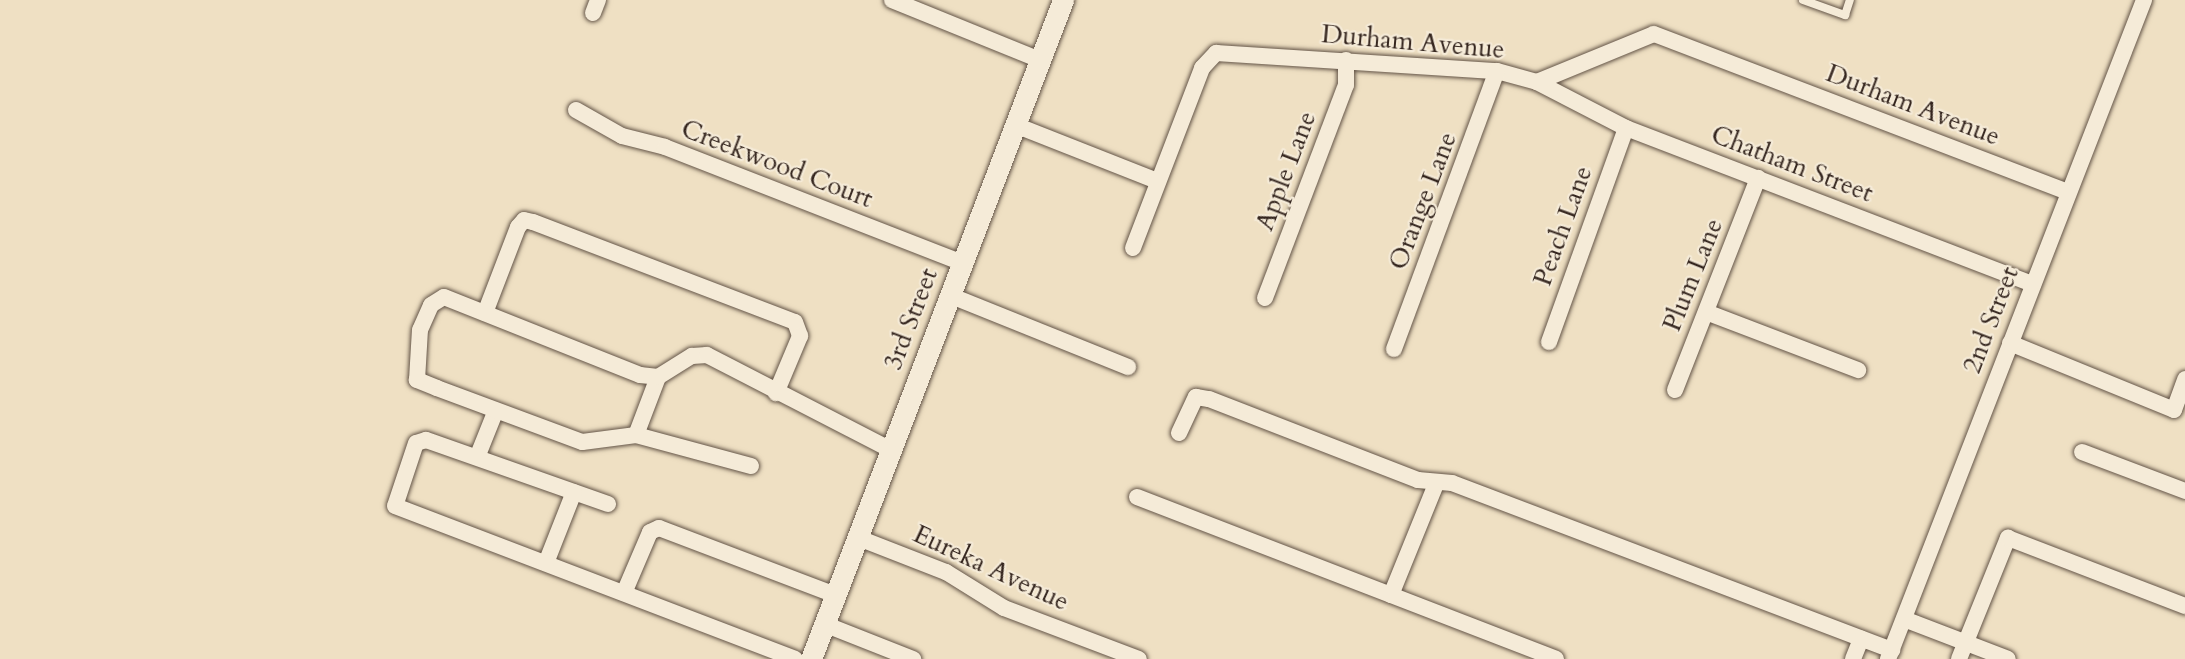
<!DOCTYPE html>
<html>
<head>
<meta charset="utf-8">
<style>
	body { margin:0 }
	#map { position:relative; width:2185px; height:659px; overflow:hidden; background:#efe0c3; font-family:Cardo,serif }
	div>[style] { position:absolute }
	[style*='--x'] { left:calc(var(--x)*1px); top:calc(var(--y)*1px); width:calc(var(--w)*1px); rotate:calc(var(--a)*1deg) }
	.roads { filter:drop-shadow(0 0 2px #635447) drop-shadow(0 0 2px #635447) }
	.service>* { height:8px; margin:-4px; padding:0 4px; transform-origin:4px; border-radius:4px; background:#f5ebd8 }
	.minor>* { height:16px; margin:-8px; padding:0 8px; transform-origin:8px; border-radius:8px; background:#f5ebd8 }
	.tertiary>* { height:21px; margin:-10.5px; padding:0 10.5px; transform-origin:10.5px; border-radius:10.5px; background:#f5ebd8 }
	span { translate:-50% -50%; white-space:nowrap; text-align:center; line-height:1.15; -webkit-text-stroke:4.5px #f5ebd8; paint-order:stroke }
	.street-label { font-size:26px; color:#34251e }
</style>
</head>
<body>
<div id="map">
	<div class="roads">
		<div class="service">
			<i style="--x:1803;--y:0;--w:45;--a:19.7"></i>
			<i style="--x:1845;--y:15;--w:16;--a:-72"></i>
		</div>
		<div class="minor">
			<i style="--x:892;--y:0;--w:160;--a:22.1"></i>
			<i style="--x:593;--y:13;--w:14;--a:-69"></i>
			<i style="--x:1537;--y:82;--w:100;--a:27.3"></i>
			<i style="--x:1626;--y:128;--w:436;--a:21"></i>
			<i style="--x:576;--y:110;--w:53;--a:29.5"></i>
			<i style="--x:622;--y:136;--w:44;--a:14.3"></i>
			<i style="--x:665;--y:147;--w:319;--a:21.3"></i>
			<i style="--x:1015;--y:125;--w:153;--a:21.5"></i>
			<i style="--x:1133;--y:248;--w:193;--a:-69"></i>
			<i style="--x:1202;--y:68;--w:21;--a:-47"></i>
			<i style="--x:1216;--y:53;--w:282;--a:3.7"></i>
			<i style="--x:1497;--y:71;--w:41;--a:15.4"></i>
			<i style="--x:1537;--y:82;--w:126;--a:-22.3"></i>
			<i style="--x:1654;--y:34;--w:442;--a:20.9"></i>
			<i style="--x:949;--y:295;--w:193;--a:21.9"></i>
			<i style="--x:1265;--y:298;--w:228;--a:-69.2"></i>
			<i style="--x:1346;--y:85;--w:25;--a:-90"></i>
			<i style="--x:1706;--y:312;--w:163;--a:20.9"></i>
			<i style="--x:485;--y:313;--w:92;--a:-69"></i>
			<i style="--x:518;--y:227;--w:9;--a:-49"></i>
			<i style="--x:524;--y:220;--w:9;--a:13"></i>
			<i style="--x:533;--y:222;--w:280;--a:20.9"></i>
			<i style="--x:795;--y:322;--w:15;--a:70"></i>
			<i style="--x:800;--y:336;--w:62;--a:112.8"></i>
			<i style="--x:1549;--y:342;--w:227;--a:-70.2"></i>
			<i style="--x:2010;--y:343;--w:177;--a:22.2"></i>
			<i style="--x:2174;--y:410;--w:33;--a:-70"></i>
			<i style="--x:1394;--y:349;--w:296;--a:-69.7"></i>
			<i style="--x:1675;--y:390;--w:228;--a:-68.6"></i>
			<i style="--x:1179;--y:433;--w:40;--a:-65"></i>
			<i style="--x:1196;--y:397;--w:13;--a:9"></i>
			<i style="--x:1209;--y:399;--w:224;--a:21.2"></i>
			<i style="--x:1418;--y:480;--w:34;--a:5"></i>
			<i style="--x:1452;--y:483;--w:471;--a:20.8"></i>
			<i style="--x:636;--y:435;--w:62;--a:-69.2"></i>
			<i style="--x:2082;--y:452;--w:110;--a:20.7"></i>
			<i style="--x:478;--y:455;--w:48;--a:-68.2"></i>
			<i style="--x:751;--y:466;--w:119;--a:-164.9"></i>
			<i style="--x:636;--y:435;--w:54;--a:172.6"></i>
			<i style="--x:582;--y:442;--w:155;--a:-159.6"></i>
			<i style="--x:437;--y:388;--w:22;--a:-158"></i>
			<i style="--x:417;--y:380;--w:50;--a:-86.6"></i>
			<i style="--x:420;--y:330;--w:27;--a:-66"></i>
			<i style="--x:431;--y:305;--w:15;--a:-32"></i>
			<i style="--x:444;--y:297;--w:211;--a:21.7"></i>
			<i style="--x:640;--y:375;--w:18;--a:6"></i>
			<i style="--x:658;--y:377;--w:40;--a:-32"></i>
			<i style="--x:692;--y:356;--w:15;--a:-4"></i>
			<i style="--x:707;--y:355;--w:205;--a:27.3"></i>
			<i style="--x:1137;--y:497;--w:449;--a:21.1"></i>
			<i style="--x:608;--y:504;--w:193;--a:-160.6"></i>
			<i style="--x:426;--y:440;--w:10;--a:163"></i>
			<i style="--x:416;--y:443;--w:66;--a:108.4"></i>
			<i style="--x:395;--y:506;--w:428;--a:20.9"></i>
			<i style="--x:856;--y:537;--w:97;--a:21.3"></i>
			<i style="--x:946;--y:572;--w:68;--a:31.8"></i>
			<i style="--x:1004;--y:608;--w:144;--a:20.7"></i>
			<i style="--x:546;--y:563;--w:76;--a:-68.5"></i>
			<i style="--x:624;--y:593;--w:66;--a:-66.9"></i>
			<i style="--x:650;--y:532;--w:10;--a:-24"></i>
			<i style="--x:659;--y:528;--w:188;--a:20.8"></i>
			<i style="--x:1391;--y:595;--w:120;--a:-67.9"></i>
			<i style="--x:1904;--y:619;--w:111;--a:21"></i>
			<i style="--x:824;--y:624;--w:96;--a:21.5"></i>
			<i style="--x:1853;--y:659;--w:22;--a:-68"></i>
			<i style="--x:1888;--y:659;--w:707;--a:-68.77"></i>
			<i style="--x:1959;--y:659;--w:131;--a:-68"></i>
			<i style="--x:2008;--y:538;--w:190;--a:21"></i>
		</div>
		<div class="tertiary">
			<i style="--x:811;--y:659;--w:706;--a:-69.07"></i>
		</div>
	</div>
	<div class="street-label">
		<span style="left:1413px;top:42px;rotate:5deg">Durham Avenue</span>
		<span style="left:1913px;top:105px;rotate:21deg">Durham Avenue</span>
		<span style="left:777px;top:164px;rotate:21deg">Creekwood Court</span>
		<span style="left:1792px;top:164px;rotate:21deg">Chatham Street</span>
		<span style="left:1286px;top:171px;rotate:-69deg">Apple Lane</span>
		<span style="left:1423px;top:201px;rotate:-69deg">Orange Lane</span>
		<span style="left:1563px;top:226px;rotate:-70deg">Peach Lane</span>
		<span style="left:1693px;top:275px;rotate:-68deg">Plum Lane</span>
		<span style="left:911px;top:319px;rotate:-69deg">3rd Street</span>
		<span style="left:1991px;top:320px;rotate:-69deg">2nd Street</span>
		<span style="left:991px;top:568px;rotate:25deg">Eureka Avenue</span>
	</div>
</div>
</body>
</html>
